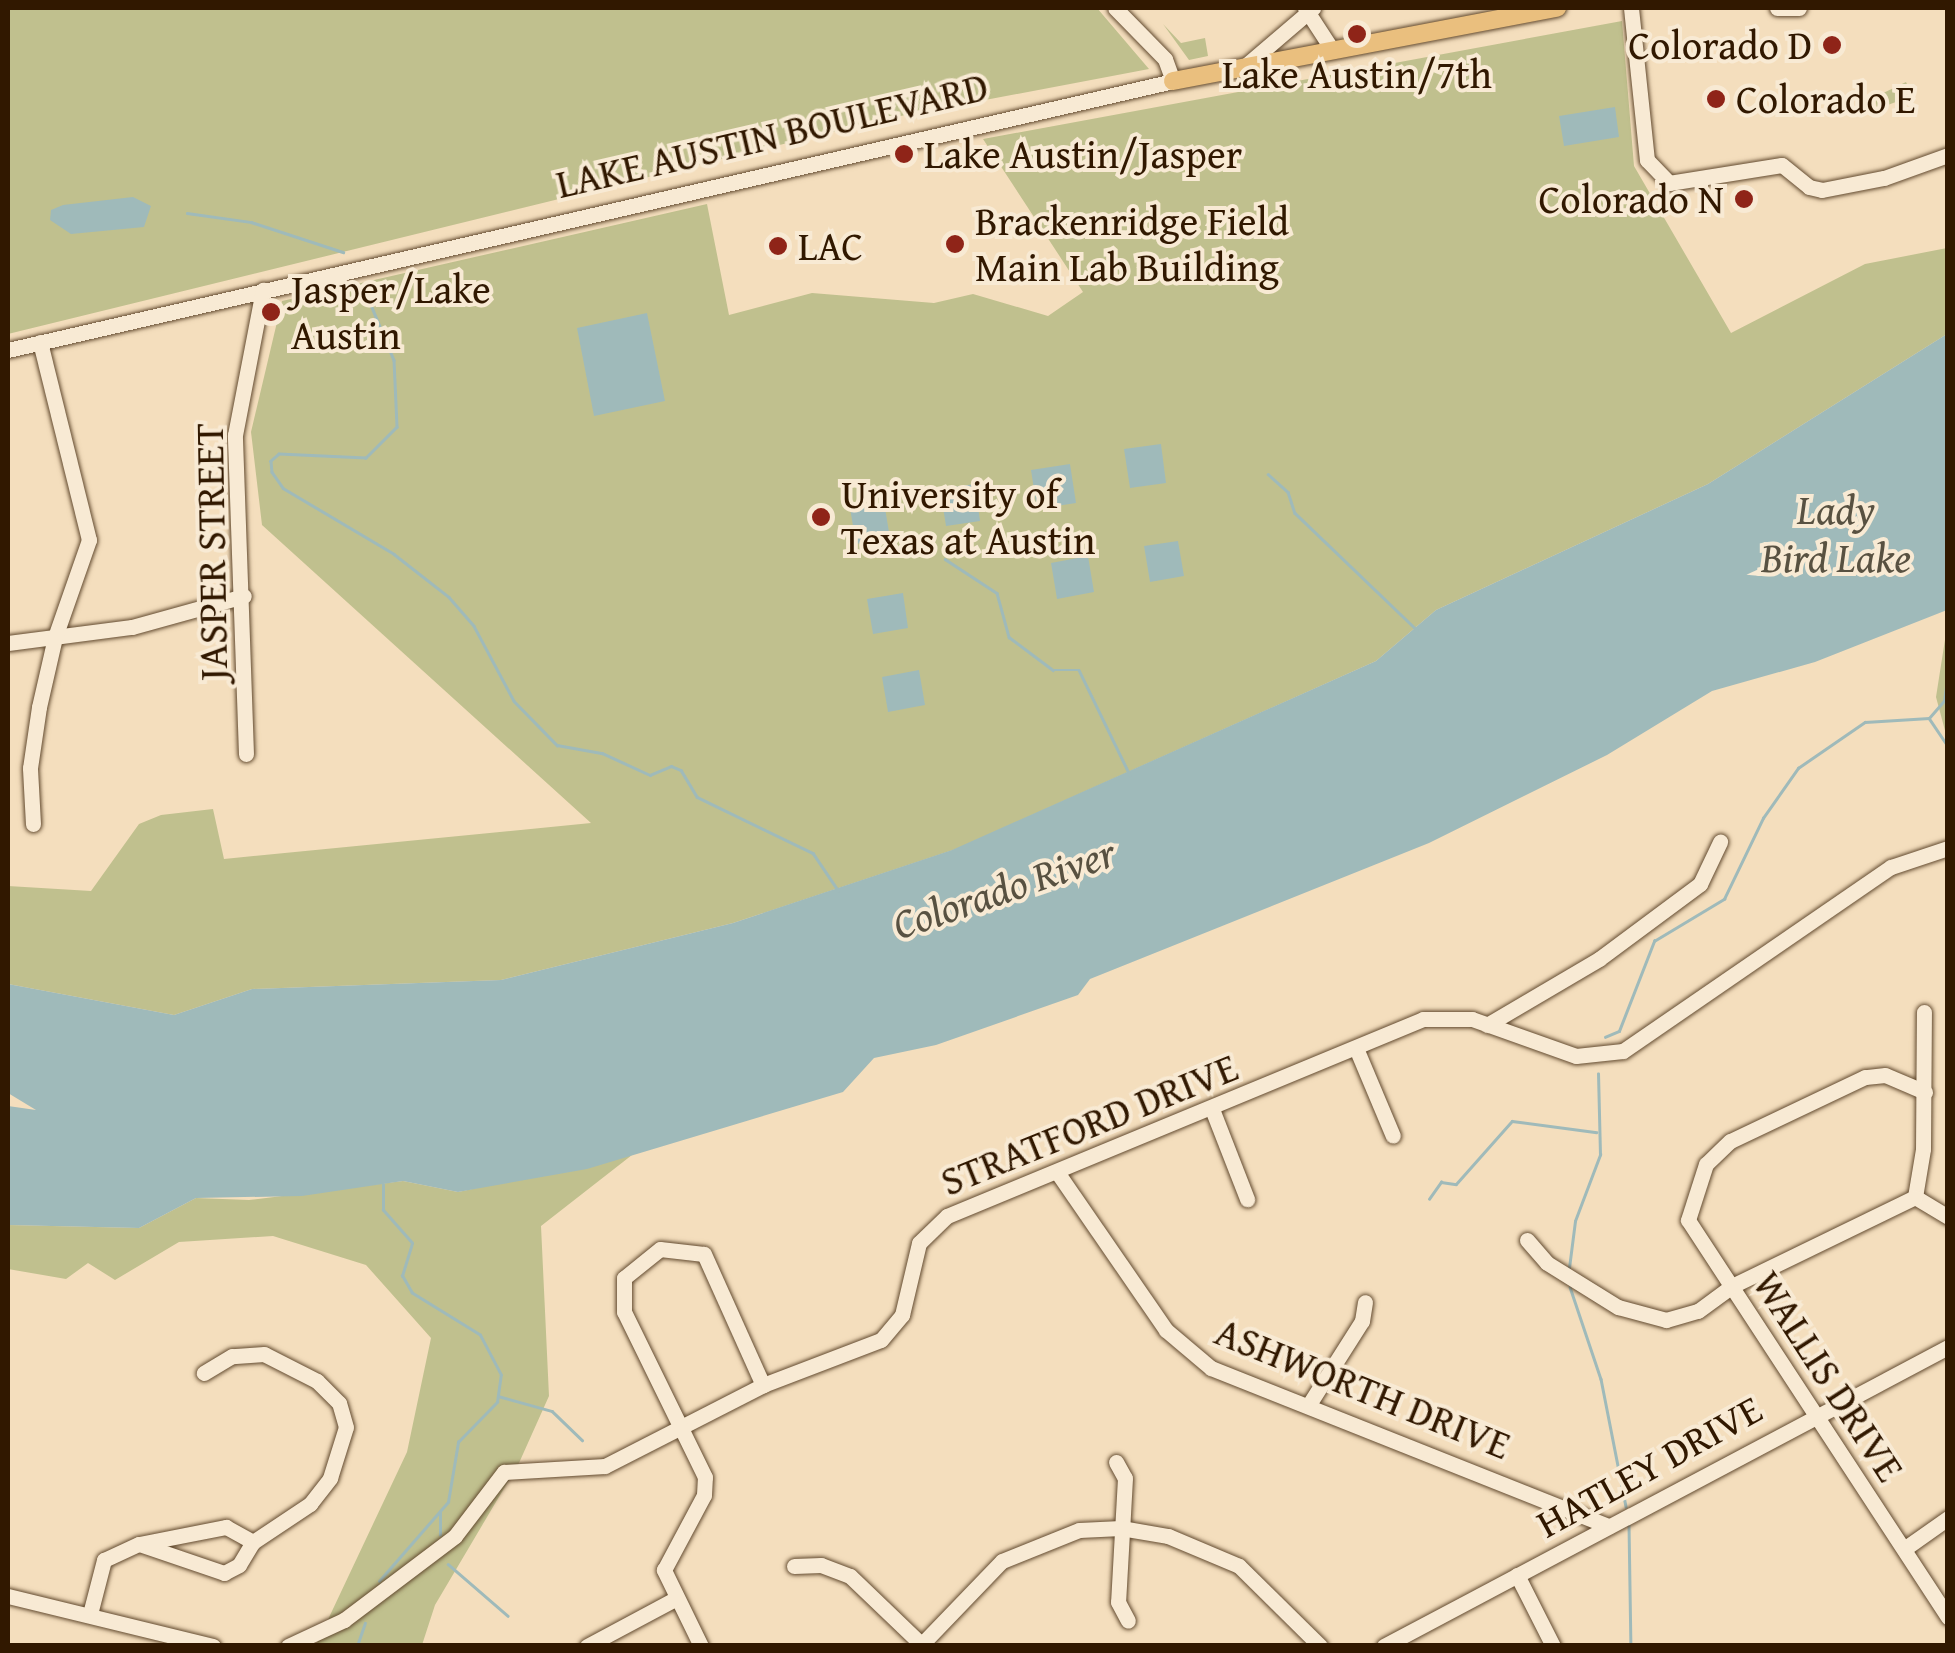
<!DOCTYPE html>
<html>
<head>
<meta charset="utf-8">
<style>
	body { margin:0 }
	#map { position:relative; width:1955px; height:1653px; overflow:hidden; background:#f4debd; font-family:"Gentium Book Plus",serif }
	div>[style] { position:absolute }
	[style*='--x'] { left:calc(var(--x)*1px); top:calc(var(--y)*1px); width:calc(var(--w)*1px); rotate:calc(var(--a)*1deg) }
	.green>* { inset:0; background:#c0c08e }
	.water>* { inset:0; background:#9fbaba }
	.stream>* { height:2.5px; margin:-1.25px; padding:0 1.25px; transform-origin:1.25px; border-radius:1.25px; background:#9fbaba }
	.roads { filter:drop-shadow(0 0 2px #624a2f) drop-shadow(0 0 2px #624a2f) }
	.minor>* { height:15px; margin:-7.5px; padding:0 7.5px; transform-origin:7.5px; border-radius:7.5px; background:#f8ead4 }
	.major>* { height:18px; margin:-9px; padding:0 9px; transform-origin:9px; border-radius:9px; background:#eabf7e }
	.dots>* { width:28px; height:28px; translate:-50% -50%; box-sizing:border-box; border:5px solid #f8ead4; border-radius:50% }
	span { translate:-50% -50%; white-space:nowrap; text-align:center; line-height:1.15; -webkit-text-stroke:8px #f8ead4; paint-order:stroke }
	.poi-label { font-size:40px; color:#311800 }
	.right { translate:-100% -50%; text-align:right }
	.left { translate:0 -50%; text-align:left }
	.street-label { font-size:40px; color:#311800 }
	.water-label { font-size:42px; color:#585141; font-style:italic }
	.frame { position:absolute; inset:0; border:10px solid #311800; pointer-events:none }
</style>
</head>
<body>
<div id="map">
	<div class="green">
		<i style="clip-path:polygon(8px 8px,1097px 8px,1149px 69px,890px 118px,8px 334px)"></i>
		<i style="clip-path:polygon(1622px 21px,1634px 166px,1731px 333px,1865px 264px,1947px 248px,1947px 334px,1708px 484px,1436px 610px,1376px 661px,956px 849px,733px 923px,501px 980px,252px 989px,174px 1015px,8px 984px,8px 886px,91px 891px,139px 824px,161px 815px,213px 809px,224px 859px,591px 823px,262px 525px,251px 432px,282px 301px,707px 204px,729px 315px,812px 293px,934px 303px,973px 294px,1048px 316px,1083px 292px,983px 139px)"></i>
		<i style="clip-path:polygon(1163px 24px,1181px 43px,1205px 38px,1208px 56px,1189px 60px)"></i>
		<i style="clip-path:polygon(1906px 82px,1912px 96px,1877px 109px,1875px 97px)"></i>
		<i style="clip-path:polygon(1947px 627px,1947px 738px,1936px 697px)"></i>
		<i style="clip-path:polygon(632px 1155px,541px 1226px,549px 1396px,519px 1463px,435px 1605px,422px 1645px,316px 1645px,407px 1452px,431px 1338px,366px 1265px,273px 1236px,179px 1242px,115px 1280px,88px 1263px,66px 1279px,8px 1269px,8px 1225px,139px 1228px,196px 1198px,249px 1200px,403px 1181px,458px 1192px)"></i>
	</div>
	<div class="water">
		<i style="clip-path:polygon(1615px 107px,1619px 137px,1564px 146px,1559px 116px)"></i>
		<i style="clip-path:polygon(133px 197px,151px 206px,144px 227px,71px 234px,50px 220px,51px 210px,63px 205px)"></i>
		<i style="clip-path:polygon(647px 313px,665px 401px,594px 416px,577px 328px)"></i>
		<i style="clip-path:polygon(1947px 334px,1947px 610px,1815px 662px,1712px 691px,1607px 755px,1429px 843px,1090px 979px,1078px 995px,936px 1045px,874px 1058px,843px 1092px,587px 1169px,458px 1192px,403px 1181px,302px 1196px,196px 1198px,139px 1228px,8px 1225px,8px 1106px,36px 1110px,8px 1093px,8px 984px,174px 1015px,252px 989px,501px 980px,733px 923px,952px 850px,1376px 661px,1436px 610px,1708px 484px)"></i>
		<i style="clip-path:polygon(1161px 444px,1166px 483px,1130px 488px,1124px 449px)"></i>
		<i style="clip-path:polygon(1070px 464px,1076px 503px,1037px 509px,1031px 470px)"></i>
		<i style="clip-path:polygon(975px 484px,980px 521px,946px 526px,940px 489px)"></i>
		<i style="clip-path:polygon(884px 502px,890px 538px,856px 544px,850px 508px)"></i>
		<i style="clip-path:polygon(1178px 541px,1184px 576px,1150px 582px,1144px 546px)"></i>
		<i style="clip-path:polygon(1088px 556px,1094px 592px,1057px 599px,1051px 563px)"></i>
		<i style="clip-path:polygon(903px 593px,908px 628px,873px 634px,867px 599px)"></i>
		<i style="clip-path:polygon(919px 670px,925px 705px,888px 712px,882px 677px)"></i>
	</div>
	<div class="stream">
		<i style="--x:187;--y:213;--w:65;--a:8"></i>
		<i style="--x:251;--y:222;--w:97;--a:18.1"></i>
		<i style="--x:364;--y:288;--w:78;--a:67.4"></i>
		<i style="--x:394;--y:360;--w:67;--a:87.4"></i>
		<i style="--x:397;--y:427;--w:44;--a:135"></i>
		<i style="--x:366;--y:458;--w:87;--a:-177.4"></i>
		<i style="--x:279;--y:454;--w:11;--a:139"></i>
		<i style="--x:271;--y:461;--w:11;--a:85"></i>
		<i style="--x:272;--y:472;--w:19;--a:55"></i>
		<i style="--x:283;--y:488;--w:129;--a:30.7"></i>
		<i style="--x:394;--y:554;--w:70;--a:38"></i>
		<i style="--x:449;--y:597;--w:38;--a:49"></i>
		<i style="--x:474;--y:626;--w:85;--a:61.9"></i>
		<i style="--x:514;--y:701;--w:62;--a:45.7"></i>
		<i style="--x:557;--y:745;--w:46;--a:10.1"></i>
		<i style="--x:602;--y:753;--w:53;--a:24.6"></i>
		<i style="--x:650;--y:775;--w:23;--a:-23"></i>
		<i style="--x:671;--y:766;--w:11;--a:22"></i>
		<i style="--x:681;--y:770;--w:31;--a:59"></i>
		<i style="--x:697;--y:797;--w:129;--a:25.8"></i>
		<i style="--x:813;--y:853;--w:45;--a:56"></i>
		<i style="--x:1268;--y:474;--w:27;--a:42"></i>
		<i style="--x:1288;--y:492;--w:22;--a:72"></i>
		<i style="--x:1295;--y:513;--w:169;--a:43.8"></i>
		<i style="--x:945;--y:559;--w:62;--a:33.2"></i>
		<i style="--x:997;--y:593;--w:46;--a:74.7"></i>
		<i style="--x:1009;--y:637;--w:55;--a:36.9"></i>
		<i style="--x:1053;--y:670;--w:26;--a:0"></i>
		<i style="--x:1079;--y:670;--w:117;--a:64.1"></i>
		<i style="--x:1929;--y:718;--w:34;--a:56"></i>
		<i style="--x:1605;--y:1037;--w:15;--a:-23"></i>
		<i style="--x:1619;--y:1031;--w:97;--a:-68.7"></i>
		<i style="--x:1654;--y:941;--w:82;--a:-31"></i>
		<i style="--x:1724;--y:899;--w:90;--a:-64.3"></i>
		<i style="--x:1763;--y:818;--w:61;--a:-55"></i>
		<i style="--x:1798;--y:768;--w:81;--a:-34.5"></i>
		<i style="--x:1865;--y:722;--w:64;--a:-3.6"></i>
		<i style="--x:1929;--y:718;--w:23;--a:-49"></i>
		<i style="--x:1944;--y:701;--w:28;--a:-82"></i>
		<i style="--x:1429;--y:1199;--w:21;--a:-55"></i>
		<i style="--x:1441;--y:1182;--w:15;--a:8"></i>
		<i style="--x:1456;--y:1184;--w:84;--a:-48.4"></i>
		<i style="--x:1512;--y:1121;--w:85;--a:7.5"></i>
		<i style="--x:1569;--y:1268;--w:47;--a:-82.7"></i>
		<i style="--x:1575;--y:1221;--w:71;--a:-69.3"></i>
		<i style="--x:1600;--y:1155;--w:81;--a:-91.4"></i>
		<i style="--x:1570;--y:1287;--w:97;--a:71.4"></i>
		<i style="--x:1601;--y:1379;--w:130;--a:78.9"></i>
		<i style="--x:498;--y:1396;--w:56;--a:15.5"></i>
		<i style="--x:552;--y:1411;--w:42;--a:44"></i>
		<i style="--x:1629;--y:1524;--w:122;--a:89.1"></i>
		<i style="--x:440;--y:1535;--w:23;--a:-90"></i>
		<i style="--x:448;--y:1564;--w:79;--a:40.9"></i>
		<i style="--x:379;--y:1581;--w:105;--a:-48.9"></i>
		<i style="--x:448;--y:1502;--w:61;--a:-80.5"></i>
		<i style="--x:458;--y:1442;--w:56;--a:-45.7"></i>
		<i style="--x:497;--y:1402;--w:27;--a:-82"></i>
		<i style="--x:501;--y:1375;--w:45;--a:-117.7"></i>
		<i style="--x:480;--y:1335;--w:80;--a:-148.3"></i>
		<i style="--x:412;--y:1293;--w:20;--a:-120"></i>
		<i style="--x:402;--y:1276;--w:34;--a:-73"></i>
		<i style="--x:412;--y:1243;--w:44;--a:-131.3"></i>
		<i style="--x:383;--y:1210;--w:25;--a:-90"></i>
		<i style="--x:357;--y:1646;--w:24;--a:-71"></i>
	</div>
	<div class="roads">
		<div class="minor">
			<i style="--x:1305;--y:8;--w:51;--a:56.9"></i>
			<i style="--x:1631;--y:8;--w:153;--a:84"></i>
			<i style="--x:1647;--y:160;--w:32;--a:46"></i>
			<i style="--x:1669;--y:183;--w:114;--a:-9.1"></i>
			<i style="--x:1782;--y:165;--w:35;--a:39"></i>
			<i style="--x:1809;--y:187;--w:13;--a:13"></i>
			<i style="--x:1822;--y:190;--w:63;--a:-11"></i>
			<i style="--x:1884;--y:178;--w:68;--a:-19.8"></i>
			<i style="--x:1777;--y:8;--w:22;--a:0"></i>
			<i style="--x:1244;--y:67;--w:91;--a:-40.5"></i>
			<i style="--x:8;--y:350;--w:1196;--a:-13"></i>
			<i style="--x:1173;--y:81;--w:23;--a:-110"></i>
			<i style="--x:1165;--y:59;--w:71;--a:-134.4"></i>
			<i style="--x:8;--y:643;--w:125;--a:-7.4"></i>
			<i style="--x:132;--y:627;--w:116;--a:-15.5"></i>
			<i style="--x:246;--y:754;--w:319;--a:-92"></i>
			<i style="--x:235;--y:435;--w:148;--a:-79.1"></i>
			<i style="--x:33;--y:824;--w:56;--a:-93.1"></i>
			<i style="--x:30;--y:768;--w:62;--a:-81.6"></i>
			<i style="--x:39;--y:707;--w:72;--a:-77.1"></i>
			<i style="--x:55;--y:637;--w:103;--a:-70.7"></i>
			<i style="--x:89;--y:540;--w:204;--a:-103.9"></i>
			<i style="--x:1487;--y:1025;--w:130;--a:-30.5"></i>
			<i style="--x:1599;--y:959;--w:126;--a:-36.6"></i>
			<i style="--x:1700;--y:884;--w:47;--a:-64.5"></i>
			<i style="--x:1356;--y:1048;--w:95;--a:67.2"></i>
			<i style="--x:1925;--y:1092;--w:43;--a:-157"></i>
			<i style="--x:1885;--y:1075;--w:20;--a:174"></i>
			<i style="--x:1865;--y:1077;--w:149;--a:154.6"></i>
			<i style="--x:1730;--y:1141;--w:33;--a:136"></i>
			<i style="--x:1706;--y:1164;--w:59;--a:107.8"></i>
			<i style="--x:1688;--y:1220;--w:475;--a:56.8"></i>
			<i style="--x:1212;--y:1109;--w:97;--a:68.7"></i>
			<i style="--x:1057;--y:1172;--w:192;--a:55.4"></i>
			<i style="--x:1166;--y:1330;--w:59;--a:40.2"></i>
			<i style="--x:1211;--y:1368;--w:428;--a:21.7"></i>
			<i style="--x:1915;--y:1197;--w:49;--a:-80.5"></i>
			<i style="--x:1923;--y:1149;--w:137;--a:-89.6"></i>
			<i style="--x:1915;--y:1197;--w:39;--a:31"></i>
			<i style="--x:1527;--y:1240;--w:30;--a:49"></i>
			<i style="--x:1547;--y:1263;--w:84;--a:31.8"></i>
			<i style="--x:1618;--y:1307;--w:50;--a:15.2"></i>
			<i style="--x:1666;--y:1320;--w:33;--a:-16"></i>
			<i style="--x:1698;--y:1311;--w:42;--a:-36.3"></i>
			<i style="--x:1732;--y:1286;--w:203;--a:-25.9"></i>
			<i style="--x:1308;--y:1406;--w:101;--a:-57.6"></i>
			<i style="--x:1362;--y:1321;--w:19;--a:-81"></i>
			<i style="--x:1116;--y:1462;--w:18;--a:61"></i>
			<i style="--x:1125;--y:1478;--w:124;--a:93.2"></i>
			<i style="--x:1118;--y:1602;--w:21;--a:62"></i>
			<i style="--x:139;--y:1544;--w:90;--a:18.8"></i>
			<i style="--x:224;--y:1573;--w:17;--a:-28"></i>
			<i style="--x:239;--y:1565;--w:27;--a:-59"></i>
			<i style="--x:253;--y:1542;--w:69;--a:-33.7"></i>
			<i style="--x:310;--y:1504;--w:33;--a:-52"></i>
			<i style="--x:330;--y:1478;--w:53;--a:-72.6"></i>
			<i style="--x:346;--y:1427;--w:25;--a:-106"></i>
			<i style="--x:339;--y:1403;--w:31;--a:-135"></i>
			<i style="--x:317;--y:1381;--w:59;--a:-153"></i>
			<i style="--x:264;--y:1354;--w:32;--a:176"></i>
			<i style="--x:232;--y:1356;--w:33;--a:149"></i>
			<i style="--x:1904;--y:1549;--w:54;--a:-35.2"></i>
			<i style="--x:794;--y:1566;--w:27;--a:-2"></i>
			<i style="--x:821;--y:1565;--w:31;--a:21"></i>
			<i style="--x:850;--y:1576;--w:101;--a:43.8"></i>
			<i style="--x:1517;--y:1575;--w:80;--a:63.1"></i>
			<i style="--x:8;--y:1596;--w:211;--a:13.7"></i>
			<i style="--x:90;--y:1614;--w:56;--a:-75.5"></i>
			<i style="--x:104;--y:1560;--w:38;--a:-25"></i>
			<i style="--x:139;--y:1544;--w:89;--a:-11.1"></i>
			<i style="--x:226;--y:1527;--w:31;--a:29"></i>
			<i style="--x:922;--y:1644;--w:115;--a:-46.1"></i>
			<i style="--x:1002;--y:1561;--w:83;--a:-21.9"></i>
			<i style="--x:1079;--y:1530;--w:42;--a:-2.7"></i>
			<i style="--x:1121;--y:1528;--w:48;--a:9.7"></i>
			<i style="--x:1168;--y:1536;--w:77;--a:22.9"></i>
			<i style="--x:1239;--y:1566;--w:114;--a:44.6"></i>
			<i style="--x:288;--y:1646;--w:62;--a:-24.9"></i>
			<i style="--x:344;--y:1620;--w:139;--a:-37.1"></i>
			<i style="--x:455;--y:1536;--w:81;--a:-52.6"></i>
			<i style="--x:504;--y:1472;--w:101;--a:-3.4"></i>
			<i style="--x:605;--y:1466;--w:178;--a:-27.1"></i>
			<i style="--x:763;--y:1385;--w:126;--a:-20.9"></i>
			<i style="--x:881;--y:1340;--w:33;--a:-50"></i>
			<i style="--x:902;--y:1315;--w:74;--a:-76.7"></i>
			<i style="--x:919;--y:1243;--w:39;--a:-44"></i>
			<i style="--x:947;--y:1216;--w:515;--a:-22.48"></i>
			<i style="--x:1423;--y:1019;--w:49;--a:0"></i>
			<i style="--x:1472;--y:1019;--w:110;--a:19.6"></i>
			<i style="--x:1576;--y:1056;--w:47;--a:-6.1"></i>
			<i style="--x:1623;--y:1051;--w:325;--a:-34.5"></i>
			<i style="--x:1891;--y:867;--w:60;--a:-18.4"></i>
			<i style="--x:587;--y:1646;--w:100;--a:-28.1"></i>
			<i style="--x:701;--y:1646;--w:85;--a:-116"></i>
			<i style="--x:664;--y:1570;--w:85;--a:-61.9"></i>
			<i style="--x:704;--y:1495;--w:18;--a:-87"></i>
			<i style="--x:705;--y:1477;--w:184;--a:-116.1"></i>
			<i style="--x:624;--y:1312;--w:34;--a:-90"></i>
			<i style="--x:624;--y:1278;--w:46;--a:-38.9"></i>
			<i style="--x:660;--y:1249;--w:44;--a:6.5"></i>
			<i style="--x:704;--y:1254;--w:144;--a:65.8"></i>
			<i style="--x:1384;--y:1646;--w:638;--a:-27.93"></i>
		</div>
		<div class="major">
			<i style="--x:1173;--y:81;--w:391;--a:-10.8"></i>
		</div>
	</div>
	<div class="dots">
		<i style="left:1357px;top:34px;background:#8f2418"></i>
		<i style="left:1832px;top:45px;background:#8f2418"></i>
		<i style="left:1716px;top:99px;background:#8f2418"></i>
		<i style="left:904px;top:154px;background:#8f2418"></i>
		<i style="left:1744px;top:199px;background:#8f2418"></i>
		<i style="left:955px;top:244px;background:#8f2418"></i>
		<i style="left:778px;top:246px;background:#8f2418"></i>
		<i style="left:271px;top:312px;background:#8f2418"></i>
		<i style="left:821px;top:517px;background:#8f2418"></i>
	</div>
	<div class="poi-label">
		<span class="right" style="left:1812px;top:45px">Colorado D</span>
		<span style="left:1357px;top:74px">Lake Austin/7th</span>
		<span class="left" style="left:1736px;top:99px">Colorado E</span>
		<span class="left" style="left:924px;top:154px">Lake Austin/Jasper</span>
		<span class="right" style="left:1724px;top:199px">Colorado N</span>
		<span class="left" style="left:975px;top:244px">Brackenridge Field<br>Main Lab Building</span>
		<span class="left" style="left:798px;top:246px">LAC</span>
		<span class="left" style="left:291px;top:312px">Jasper/Lake<br>Austin</span>
		<span class="left" style="left:841px;top:517px">University of<br>Texas at Austin</span>
	</div>
	<div class="street-label">
		<span style="left:772px;top:135px;rotate:-13deg">LAKE AUSTIN BOULEVARD</span>
		<span style="left:211px;top:552px;rotate:-91deg">JASPER STREET</span>
		<span style="left:1089px;top:1124px;rotate:-22deg">STRATFORD DRIVE</span>
		<span style="left:1829px;top:1376px;rotate:57deg">WALLIS DRIVE</span>
		<span style="left:1363px;top:1388px;rotate:22deg">ASHWORTH DRIVE</span>
		<span style="left:1649px;top:1466px;rotate:-29deg">HATLEY DRIVE</span>
	</div>
	<div class="water-label">
		<span style="left:1836px;top:533px">Lady<br>Bird Lake</span>
		<span style="left:1004px;top:888px;rotate:-19deg">Colorado River</span>
	</div>
	<div class="frame"></div>
</div>
</body>
</html>
